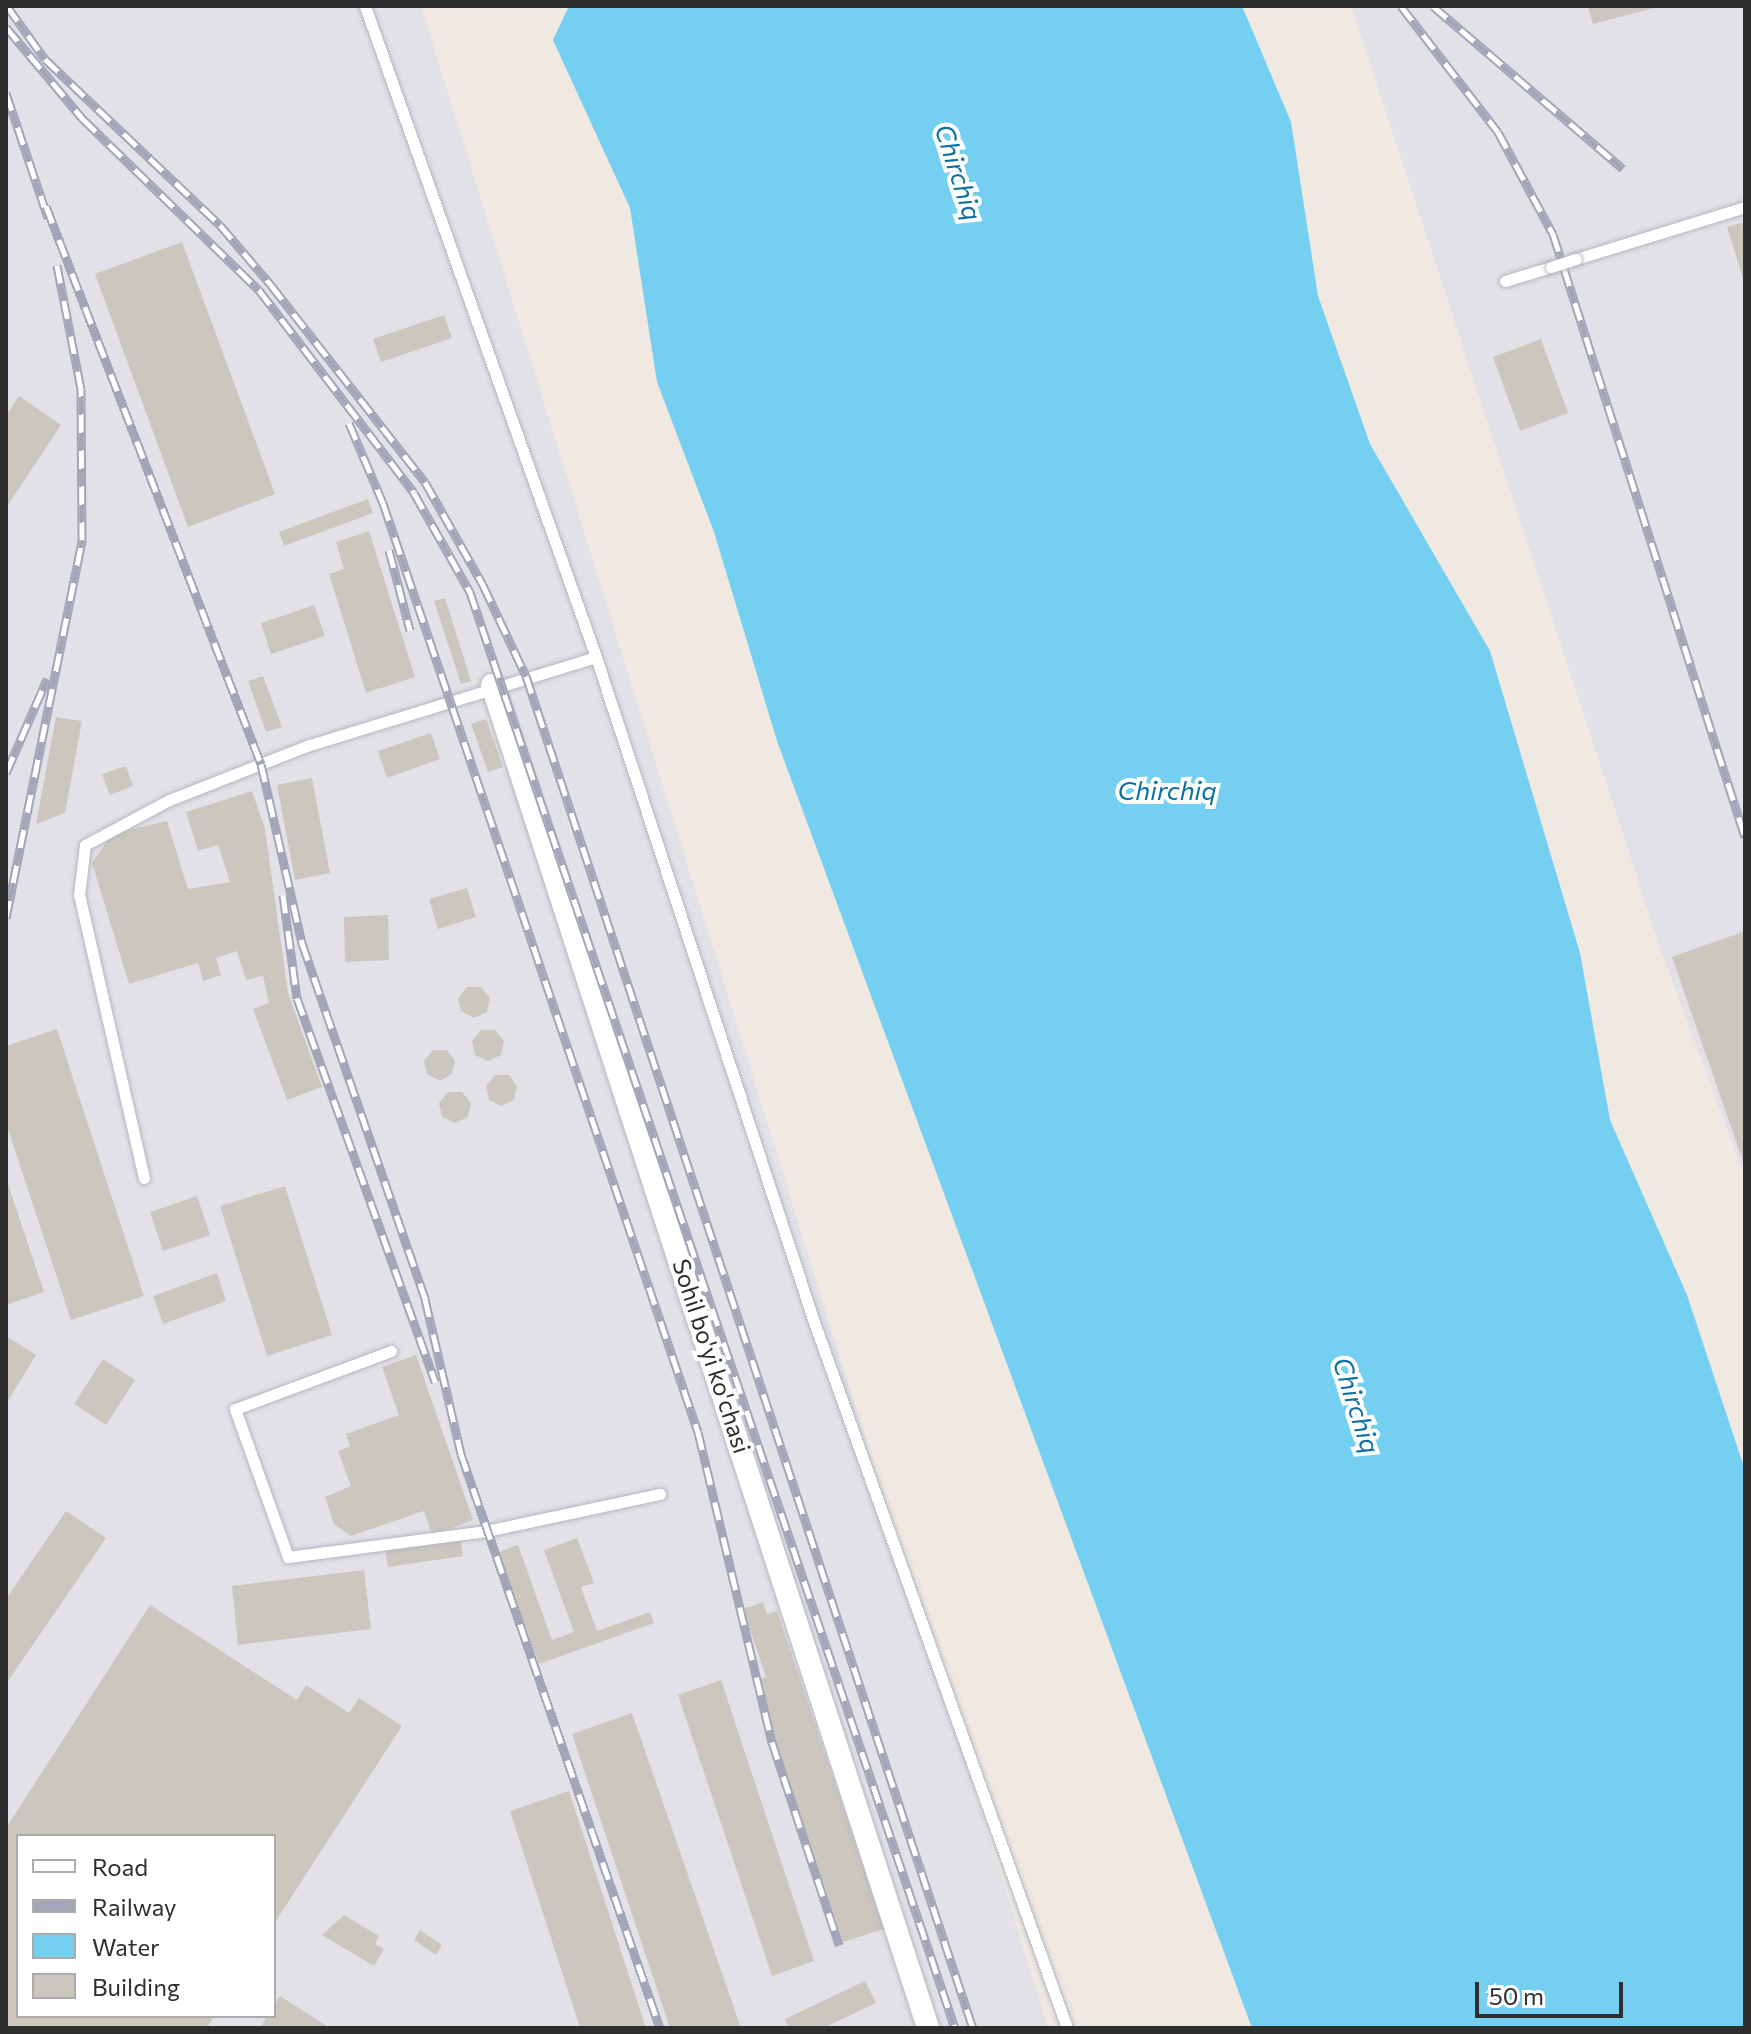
<!DOCTYPE html>
<html>
<head>
<meta charset="utf-8">
<style>
	body { margin:0 }
	#map { position:relative; width:1751px; height:2034px; overflow:hidden; background:#efe9e1; font-family:Commissioner,sans-serif }
	div>[style] { position:absolute }
	[style*='--x'] { left:calc(var(--x)*1px); top:calc(var(--y)*1px); width:calc(var(--w)*1px); rotate:calc(var(--a)*1deg) }
	.industrial>* { inset:0; background:#e3e1e8 }
	.water>* { inset:0; background:#75cff0 }
	.building>* { inset:0; background:#cbc7bf }
	.roads { filter:drop-shadow(0 0 2px #b4b7c1) drop-shadow(0 0 2px #b4b7c1) }
	.service>* { height:11px; margin:-5.5px; padding:0 5.5px; transform-origin:5.5px; border-radius:5.5px; background:#fff }
	.minor>* { height:22px; margin:-11px; padding:0 11px; transform-origin:11px; border-radius:11px; background:#fff }
	.rail>* { height:9px; margin-top:-4.5px; transform-origin:0; background:repeating-linear-gradient(90deg,#fff 0 18px,#a3a6b8 0 36px); box-sizing:border-box; border-block:2px solid #a3a6b8 }
	.bridges { filter:drop-shadow(0 0 2px #b4b7c1) drop-shadow(0 0 2px #b4b7c1) }
	.service-bridge>* { height:11px; margin:-5.5px; padding:0 5.5px; transform-origin:5.5px; border-radius:5.5px; background:#fff }
	span { translate:-50% -50%; white-space:nowrap; text-align:center; line-height:1.15; -webkit-text-stroke:8px #fff; paint-order:stroke }
	.street-label { font-size:24px; color:#2e2e2e }
	.water-label { font-size:26px; color:#0d6fa3; font-style:italic }
	.frame { position:absolute; inset:0; border:8px solid #2e2e2e; pointer-events:none }
	.legend { position:absolute; left:16px; top:1834px; width:260px; height:184px; box-sizing:border-box; background:#fff; border:2px solid #ababab; margin:0; padding:10px 14px; list-style:none; font-size:24px; color:#2e2e2e }
	.legend li { display:flex; align-items:center; gap:16px; height:40px }
	.legend b { width:40px; border:2px solid #ababab }
	.scale { position:absolute; left:1475px; top:1982px; width:148px; height:36px; box-sizing:border-box; border:4px solid #2e2e2e; border-top:0; padding-left:10px; font-size:24px; line-height:28px; white-space:nowrap; color:#2e2e2e; -webkit-text-stroke:6px #fff; paint-order:stroke }
</style>
</head>
<body>
<div id="map">
	<div class="industrial">
		<i style="clip-path:polygon(evenodd,6px 6px,421px 6px,1048px 2028px,6px 2028px,6px 6px,18px 1836px,274px 1836px,274px 2016px,18px 2016px,18px 1836px)"></i>
		<i style="clip-path:polygon(1351px 6px,1745px 6px,1745px 1178px,1663px 956px)"></i>
	</div>
	<div class="water">
		<i style="clip-path:polygon(569px 6px,1242px 6px,1291px 122px,1318px 296px,1370px 444px,1490px 651px,1580px 953px,1610px 1120px,1687px 1295px,1745px 1470px,1745px 2028px,1252px 2028px,777px 741px,714px 532px,657px 382px,630px 208px,553px 40px)"></i>
	</div>
	<div class="building">
		<i style="clip-path:polygon(1588px 6px,1658px 6px,1658px 7px,1593px 24px)"></i>
		<i style="clip-path:polygon(1745px 222px,1745px 282px,1744px 282px,1727px 227px)"></i>
		<i style="clip-path:polygon(182px 242px,275px 494px,188px 527px,95px 274px)"></i>
		<i style="clip-path:polygon(444px 315px,452px 338px,381px 362px,373px 339px)"></i>
		<i style="clip-path:polygon(1541px 339px,1568px 413px,1520px 431px,1493px 357px)"></i>
		<i style="clip-path:polygon(19px 396px,61px 425px,6px 508px,6px 416px)"></i>
		<i style="clip-path:polygon(368px 499px,373px 513px,284px 546px,279px 532px)"></i>
		<i style="clip-path:polygon(369px 531px,415px 677px,366px 693px,329px 574px,344px 569px,336px 542px)"></i>
		<i style="clip-path:polygon(445px 598px,471px 681px,461px 684px,434px 601px)"></i>
		<i style="clip-path:polygon(314px 605px,325px 636px,271px 654px,261px 623px)"></i>
		<i style="clip-path:polygon(263px 676px,282px 727px,266px 732px,248px 681px)"></i>
		<i style="clip-path:polygon(56px 717px,82px 721px,65px 813px,36px 824px)"></i>
		<i style="clip-path:polygon(486px 719px,503px 767px,488px 772px,471px 724px)"></i>
		<i style="clip-path:polygon(431px 733px,440px 759px,387px 778px,378px 751px)"></i>
		<i style="clip-path:polygon(126px 766px,133px 786px,110px 795px,102px 774px)"></i>
		<i style="clip-path:polygon(312px 778px,330px 873px,295px 880px,277px 785px)"></i>
		<i style="clip-path:polygon(252px 791px,265px 829px,288px 993px,322px 1087px,287px 1100px,253px 1009px,269px 1003px,263px 976px,246px 980px,237px 951px,216px 958px,221px 975px,203px 981px,198px 963px,129px 984px,92px 863px,112px 834px,167px 821px,188px 889px,230px 882px,218px 845px,198px 851px,186px 812px)"></i>
		<i style="clip-path:polygon(467px 888px,476px 917px,438px 929px,429px 899px)"></i>
		<i style="clip-path:polygon(388px 915px,389px 960px,345px 962px,344px 917px)"></i>
		<i style="clip-path:polygon(1745px 931px,1745px 1167px,1672px 957px)"></i>
		<i style="clip-path:polygon(467px 987px,481px 987px,490px 998px,487px 1012px,474px 1018px,461px 1011px,458px 998px)"></i>
		<i style="clip-path:polygon(57px 1029px,144px 1296px,71px 1320px,6px 1123px,6px 1046px)"></i>
		<i style="clip-path:polygon(481px 1030px,495px 1030px,504px 1041px,501px 1055px,488px 1061px,475px 1055px,472px 1041px)"></i>
		<i style="clip-path:polygon(433px 1050px,447px 1050px,455px 1061px,452px 1074px,440px 1081px,427px 1074px,424px 1061px)"></i>
		<i style="clip-path:polygon(495px 1075px,509px 1075px,517px 1086px,514px 1100px,501px 1106px,489px 1100px,486px 1086px)"></i>
		<i style="clip-path:polygon(448px 1092px,462px 1092px,471px 1103px,468px 1117px,455px 1123px,442px 1117px,439px 1103px)"></i>
		<i style="clip-path:polygon(6px 1178px,44px 1292px,6px 1305px)"></i>
		<i style="clip-path:polygon(285px 1186px,332px 1335px,267px 1356px,220px 1206px)"></i>
		<i style="clip-path:polygon(197px 1196px,210px 1235px,163px 1251px,150px 1212px)"></i>
		<i style="clip-path:polygon(217px 1273px,226px 1301px,163px 1324px,153px 1296px)"></i>
		<i style="clip-path:polygon(6px 1336px,36px 1355px,6px 1404px)"></i>
		<i style="clip-path:polygon(416px 1355px,473px 1520px,432px 1535px,424px 1511px,351px 1536px,334px 1524px,325px 1497px,351px 1486px,338px 1451px,350px 1446px,346px 1434px,399px 1415px,382px 1367px)"></i>
		<i style="clip-path:polygon(103px 1359px,135px 1380px,106px 1425px,74px 1404px)"></i>
		<i style="clip-path:polygon(66px 1511px,106px 1538px,6px 1684px,6px 1599px)"></i>
		<i style="clip-path:polygon(460px 1537px,463px 1556px,388px 1567px,385px 1548px)"></i>
		<i style="clip-path:polygon(577px 1538px,594px 1583px,581px 1587px,597px 1631px,650px 1612px,654px 1623px,539px 1664px,498px 1552px,518px 1545px,552px 1640px,574px 1632px,544px 1550px)"></i>
		<i style="clip-path:polygon(364px 1570px,371px 1629px,238px 1645px,232px 1586px)"></i>
		<i style="clip-path:polygon(763px 1602px,767px 1614px,777px 1611px,884px 1929px,843px 1942px,755px 1681px,766px 1677px,743px 1609px)"></i>
		<i style="clip-path:polygon(150px 1605px,297px 1700px,306px 1685px,349px 1713px,359px 1698px,402px 1726px,274px 1924px,274px 1836px,18px 1836px,18px 2016px,214px 2016px,207px 2028px,6px 2028px,6px 1828px)"></i>
		<i style="clip-path:polygon(721px 1680px,814px 1961px,772px 1976px,678px 1695px)"></i>
		<i style="clip-path:polygon(632px 1713px,741px 2028px,670px 2028px,572px 1734px)"></i>
		<i style="clip-path:polygon(569px 1791px,646px 2028px,580px 2028px,510px 1811px)"></i>
		<i style="clip-path:polygon(344px 1915px,379px 1936px,375px 1944px,384px 1949px,374px 1966px,322px 1935px)"></i>
		<i style="clip-path:polygon(420px 1930px,442px 1945px,436px 1955px,414px 1940px)"></i>
		<i style="clip-path:polygon(865px 1981px,876px 2003px,823px 2028px,789px 2028px,785px 2019px)"></i>
		<i style="clip-path:polygon(280px 1996px,330px 2028px,260px 2028px)"></i>
	</div>
	<div class="roads">
		<div class="service">
			<i style="--x:365;--y:6;--w:691;--a:70.46"></i>
			<i style="--x:596;--y:657;--w:700;--a:71.85"></i>
			<i style="--x:814;--y:1322;--w:750;--a:70.28"></i>
			<i style="--x:1576;--y:259;--w:177;--a:-17.1"></i>
			<i style="--x:1505;--y:281;--w:48;--a:-16.9"></i>
			<i style="--x:144;--y:1178;--w:290;--a:-102.9"></i>
			<i style="--x:79;--y:895;--w:50;--a:-83.2"></i>
			<i style="--x:85;--y:845;--w:95;--a:-28.2"></i>
			<i style="--x:169;--y:800;--w:148;--a:-21.4"></i>
			<i style="--x:307;--y:746;--w:302;--a:-17.1"></i>
			<i style="--x:391;--y:1351;--w:166;--a:159.6"></i>
			<i style="--x:235;--y:1409;--w:157;--a:70.3"></i>
			<i style="--x:288;--y:1557;--w:200;--a:-7.5"></i>
			<i style="--x:486;--y:1531;--w:178;--a:-12"></i>
		</div>
		<div class="minor">
			<i style="--x:492;--y:685;--w:1412;--a:72.01"></i>
		</div>
	</div>
	<div class="rail">
		<i style="--x:7;--y:6;--w:65;--a:54.4"></i>
		<i style="--x:45;--y:59;--w:241;--a:43.5"></i>
		<i style="--x:220;--y:225;--w:79;--a:49.6"></i>
		<i style="--x:271;--y:285;--w:250;--a:52"></i>
		<i style="--x:425;--y:482;--w:118;--a:60.6"></i>
		<i style="--x:483;--y:585;--w:101;--a:64.7"></i>
		<i style="--x:526;--y:676;--w:1424;--a:71.71"></i>
		<i style="--x:1401;--y:6;--w:159;--a:52.4"></i>
		<i style="--x:1498;--y:132;--w:116;--a:61.7"></i>
		<i style="--x:1553;--y:234;--w:633;--a:72.34"></i>
		<i style="--x:1433;--y:6;--w:250;--a:40.6"></i>
		<i style="--x:6;--y:27;--w:120;--a:50.1"></i>
		<i style="--x:83;--y:119;--w:245;--a:44.2"></i>
		<i style="--x:259;--y:290;--w:255;--a:52.6"></i>
		<i style="--x:414;--y:493;--w:114;--a:60.5"></i>
		<i style="--x:470;--y:592;--w:1516;--a:71.34"></i>
		<i style="--x:6;--y:93;--w:132;--a:71.4"></i>
		<i style="--x:46;--y:206;--w:598;--a:68.93"></i>
		<i style="--x:261;--y:764;--w:184;--a:77.1"></i>
		<i style="--x:302;--y:943;--w:377;--a:70.9"></i>
		<i style="--x:425;--y:1299;--w:159;--a:76.9"></i>
		<i style="--x:461;--y:1454;--w:608;--a:70.88"></i>
		<i style="--x:349;--y:423;--w:87;--a:67"></i>
		<i style="--x:383;--y:503;--w:981;--a:71.27"></i>
		<i style="--x:698;--y:1432;--w:319;--a:76.6"></i>
		<i style="--x:772;--y:1742;--w:214;--a:71.7"></i>
		<i style="--x:389;--y:550;--w:83;--a:75.3"></i>
		<i style="--x:6;--y:773;--w:103;--a:-66.4"></i>
		<i style="--x:283;--y:895;--w:104;--a:82.3"></i>
		<i style="--x:297;--y:998;--w:408;--a:70.2"></i>
		<i style="--x:6;--y:918;--w:386;--a:-78.6"></i>
		<i style="--x:82;--y:540;--w:151;--a:-90.4"></i>
		<i style="--x:81;--y:389;--w:126;--a:-101"></i>
	</div>
	<div class="bridges">
		<div class="service-bridge">
			<i style="--x:1551;--y:267;--w:26;--a:-18"></i>
		</div>
	</div>
	<div class="street-label">
		<span style="left:712px;top:1356px;rotate:72deg">Sohil bo'yi ko'chasi</span>
	</div>
	<div class="water-label">
		<span style="left:959px;top:172px;rotate:72deg">Chirchiq</span>
		<span style="left:1167px;top:790px">Chirchiq</span>
		<span style="left:1357px;top:1405px;rotate:72deg">Chirchiq</span>
	</div>
	<div class="frame"></div>
	<ul class="legend">
	<li><b style="height:10px;background:#fff"></b>Road</li>
	<li><b style="height:10px;background:#a3a6b8"></b>Railway</li>
	<li><b style="height:22px;background:#75cff0"></b>Water</li>
	<li><b style="height:22px;background:#cbc7bf"></b>Building</li>
	</ul>
	<div class="scale">50 m</div>
</div>
</body>
</html>
